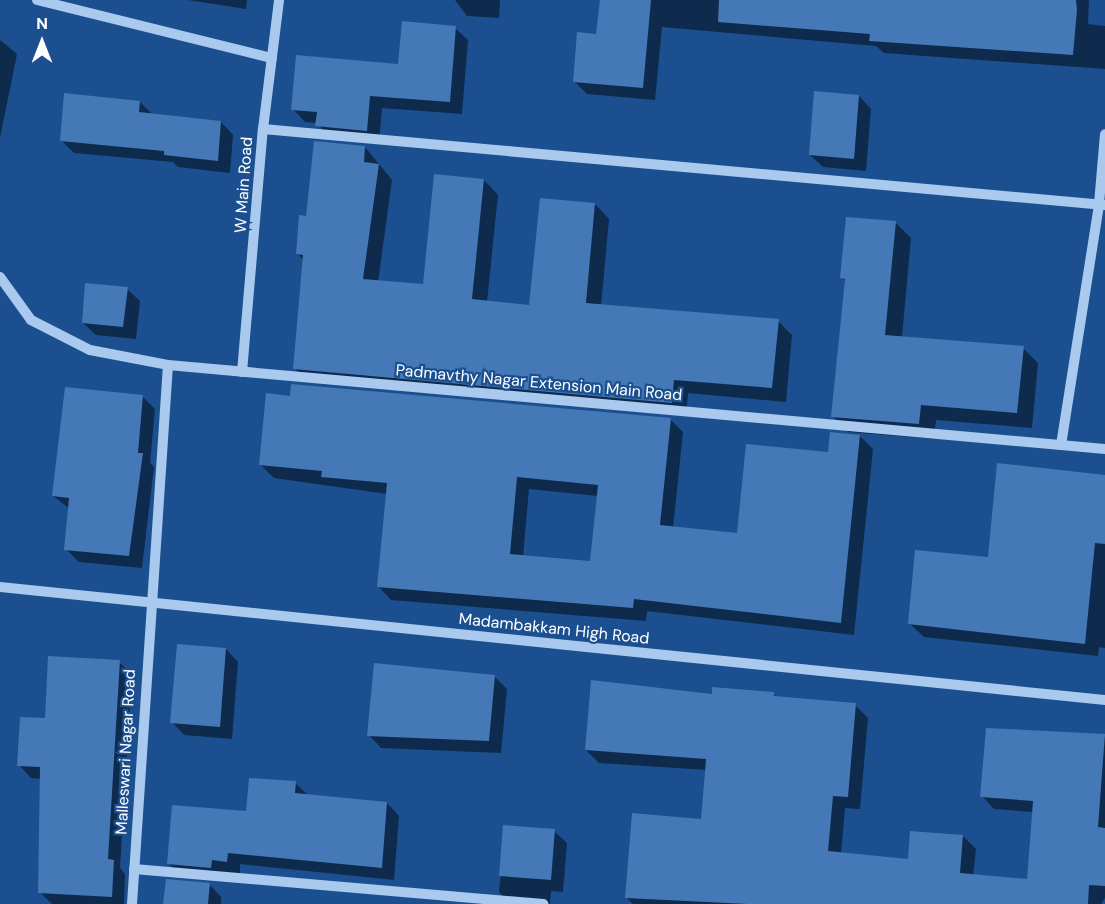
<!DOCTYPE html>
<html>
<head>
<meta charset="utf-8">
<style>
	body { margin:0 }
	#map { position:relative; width:1105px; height:904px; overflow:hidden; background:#1b4f8f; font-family:"DM Sans",sans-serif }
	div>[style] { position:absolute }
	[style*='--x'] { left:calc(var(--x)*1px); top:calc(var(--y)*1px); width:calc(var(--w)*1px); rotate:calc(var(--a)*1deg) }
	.shadow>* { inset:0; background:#0007 }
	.building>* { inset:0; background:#4478b7 }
	.minor>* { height:10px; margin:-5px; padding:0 5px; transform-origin:5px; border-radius:5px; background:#a9c9ee }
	span { translate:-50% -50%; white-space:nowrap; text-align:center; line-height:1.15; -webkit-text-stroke:4.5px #1b4f8f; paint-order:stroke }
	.street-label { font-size:16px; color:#fff }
	.north { position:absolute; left:12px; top:12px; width:60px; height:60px; -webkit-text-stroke:4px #1b4f8f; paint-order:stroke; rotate:0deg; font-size:16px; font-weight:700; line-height:24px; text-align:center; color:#fff }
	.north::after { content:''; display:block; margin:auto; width:21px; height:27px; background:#fff; clip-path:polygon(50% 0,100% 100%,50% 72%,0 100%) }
</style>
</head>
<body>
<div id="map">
	<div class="shadow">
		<i style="clip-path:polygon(188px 0,247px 0,246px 9px)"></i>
		<i style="clip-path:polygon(455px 0,500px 0,499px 18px,467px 16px)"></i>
		<i style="clip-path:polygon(601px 0,1089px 0,1088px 24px,1105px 26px,1105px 69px,884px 53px,876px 46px,662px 27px,655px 100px,587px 94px,575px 82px,598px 35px)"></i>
		<i style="clip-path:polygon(455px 28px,468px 40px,462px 114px,382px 108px,379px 143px,330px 138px,317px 123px,305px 122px,293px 109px,400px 65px)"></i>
		<i style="clip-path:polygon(0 40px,17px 54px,0 138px)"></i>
		<i style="clip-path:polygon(859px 96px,871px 109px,866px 171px,823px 167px,810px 155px)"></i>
		<i style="clip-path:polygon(140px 102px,153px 115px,221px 122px,233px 135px,230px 173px,178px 167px,173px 162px,74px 153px,61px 140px)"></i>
		<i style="clip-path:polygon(365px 147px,392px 180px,378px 282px,424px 286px,484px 180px,498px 195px,487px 302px,530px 306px,595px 204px,609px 219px,601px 306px,778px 321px,792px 335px,786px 402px,688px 393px,686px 416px,309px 382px,294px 368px,304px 261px,297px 253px,308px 217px)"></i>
		<i style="clip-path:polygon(896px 223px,911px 238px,902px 337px,1023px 348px,1038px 363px,1032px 428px,936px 420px,934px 439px,848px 432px,833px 416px,846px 282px,842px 278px)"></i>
		<i style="clip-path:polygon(127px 289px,140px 301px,136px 339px,96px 335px,83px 323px)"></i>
		<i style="clip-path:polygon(143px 397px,155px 409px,150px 463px,154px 467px,142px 568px,79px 562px,66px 549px,70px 509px,53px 496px)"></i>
		<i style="clip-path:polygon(evenodd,670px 419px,683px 432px,673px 528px,739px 534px,860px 436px,873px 449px,854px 635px,647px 611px,646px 621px,391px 600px,378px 586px,387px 494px,274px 478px,261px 465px,670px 419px,529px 489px,598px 496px,591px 563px,523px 556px,529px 489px)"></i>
		<i style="clip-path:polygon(1105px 476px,1105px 648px,1099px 647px,1098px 656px,924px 637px,910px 624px,989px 558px)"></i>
		<i style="clip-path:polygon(226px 649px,238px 662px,232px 739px,184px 735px,172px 722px)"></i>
		<i style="clip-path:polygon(119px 662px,132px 674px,120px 868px,125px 874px,124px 904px,52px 904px,40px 892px,42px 779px,31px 778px,19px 765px,46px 720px)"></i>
		<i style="clip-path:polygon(494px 676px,507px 689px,501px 753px,381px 748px,369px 735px)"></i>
		<i style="clip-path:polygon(773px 694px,778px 698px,855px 705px,868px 718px,860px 809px,845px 808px,841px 854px,909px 861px,963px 836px,976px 849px,973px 876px,1028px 880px,1034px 812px,994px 809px,982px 796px,987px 730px,1105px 737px,1105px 898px,1101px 904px,633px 904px,627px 898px,703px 821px,707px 770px,599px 763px,586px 750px,713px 695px)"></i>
		<i style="clip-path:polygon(295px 783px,308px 795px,387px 803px,399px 816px,394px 880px,240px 864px,240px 873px,181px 876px,169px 864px)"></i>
		<i style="clip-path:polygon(505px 827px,554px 831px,567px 843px,563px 892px,551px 891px,550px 904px,511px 904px,499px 892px)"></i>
		<i style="clip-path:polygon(209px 884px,221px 897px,221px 904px,165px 904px)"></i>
	</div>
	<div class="building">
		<i style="clip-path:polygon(600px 0,651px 0,643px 88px,573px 82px,577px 32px,596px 34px)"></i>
		<i style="clip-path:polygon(719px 0,1076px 0,1077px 10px,1073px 55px,869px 41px,870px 34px,718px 22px)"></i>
		<i style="clip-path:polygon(402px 21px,456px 26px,450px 102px,370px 96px,367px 131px,315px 126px,317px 112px,291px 110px,296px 55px,398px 64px)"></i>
		<i style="clip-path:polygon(814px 91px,859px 95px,854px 159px,809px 155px)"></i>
		<i style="clip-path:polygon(64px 93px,140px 101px,139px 112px,221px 121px,218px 161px,164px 155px,164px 151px,60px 141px)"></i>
		<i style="clip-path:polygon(314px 141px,365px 146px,364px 162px,379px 164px,363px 279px,423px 284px,434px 174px,484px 179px,472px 299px,529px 305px,540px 198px,595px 203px,586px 303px,779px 319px,772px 388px,674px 380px,672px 403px,293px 369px,303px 255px,296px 254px,299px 215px,306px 216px)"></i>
		<i style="clip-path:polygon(846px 217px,896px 221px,885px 335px,1024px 346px,1017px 413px,921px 405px,919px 424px,831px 417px,845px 279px,840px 278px)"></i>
		<i style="clip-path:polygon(85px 283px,128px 287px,123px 327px,82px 323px)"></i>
		<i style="clip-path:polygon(evenodd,291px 384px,671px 418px,660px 525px,737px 533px,746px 444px,828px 452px,830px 432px,860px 435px,841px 623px,634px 599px,633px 608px,377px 587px,387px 483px,321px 477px,322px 471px,259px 465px,266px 393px,290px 396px,291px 384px,517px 477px,598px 485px,590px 561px,510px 554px,517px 477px)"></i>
		<i style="clip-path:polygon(65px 387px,143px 395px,138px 453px,143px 453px,129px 556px,64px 550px,69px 498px,52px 496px)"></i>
		<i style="clip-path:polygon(997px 463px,1105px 475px,1105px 544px,1095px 543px,1085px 644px,908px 624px,915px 550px,988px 557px)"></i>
		<i style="clip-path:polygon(177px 644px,226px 648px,220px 727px,170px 723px)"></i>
		<i style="clip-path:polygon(48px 656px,120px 660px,108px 859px,114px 860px,112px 897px,38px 893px,40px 767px,17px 766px,20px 717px,45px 718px)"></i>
		<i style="clip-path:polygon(374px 663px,495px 675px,489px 741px,367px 736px)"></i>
		<i style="clip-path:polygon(591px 680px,712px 694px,712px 687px,774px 692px,774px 696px,856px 703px,848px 797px,833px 796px,828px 851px,908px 859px,910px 831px,963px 835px,960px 873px,1027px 879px,1033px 801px,980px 797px,986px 728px,1105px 734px,1098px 827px,1105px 828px,1105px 886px,1089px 885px,1088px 904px,748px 904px,625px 898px,632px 813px,701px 819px,706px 759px,585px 750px)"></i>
		<i style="clip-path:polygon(249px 778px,296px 781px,295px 793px,387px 802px,382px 868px,228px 853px,227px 862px,212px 860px,211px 868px,167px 864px,172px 805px,246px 811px)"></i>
		<i style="clip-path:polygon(503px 825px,555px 829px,551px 880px,499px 876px)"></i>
		<i style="clip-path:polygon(166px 879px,210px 883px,208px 904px,163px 904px)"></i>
	</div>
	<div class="minor">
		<i style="--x:37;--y:0;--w:242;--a:13.9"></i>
		<i style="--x:263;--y:129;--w:845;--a:5.16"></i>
		<i style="--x:0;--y:277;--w:53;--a:54.2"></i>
		<i style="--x:31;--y:320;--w:66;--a:27"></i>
		<i style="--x:90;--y:350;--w:79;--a:10.9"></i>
		<i style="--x:168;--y:365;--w:941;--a:5.12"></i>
		<i style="--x:242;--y:372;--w:244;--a:-85.1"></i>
		<i style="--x:263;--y:129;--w:130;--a:-82.9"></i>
		<i style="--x:1061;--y:445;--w:244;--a:-81"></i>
		<i style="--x:1099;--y:204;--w:70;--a:-85.1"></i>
		<i style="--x:0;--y:587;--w:1111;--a:5.84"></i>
		<i style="--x:134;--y:869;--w:411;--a:4.9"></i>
		<i style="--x:132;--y:904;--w:540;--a:-86.18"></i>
	</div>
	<div class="street-label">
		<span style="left:244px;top:185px;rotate:-86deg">W Main Road</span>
		<span style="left:539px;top:383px;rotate:5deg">Padmavthy Nagar Extension Main Road</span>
		<span style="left:554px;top:629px;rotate:6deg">Madambakkam High Road</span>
		<span style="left:126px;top:752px;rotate:-87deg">Malleswari Nagar Road</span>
	</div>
	<div class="north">N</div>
</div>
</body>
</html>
